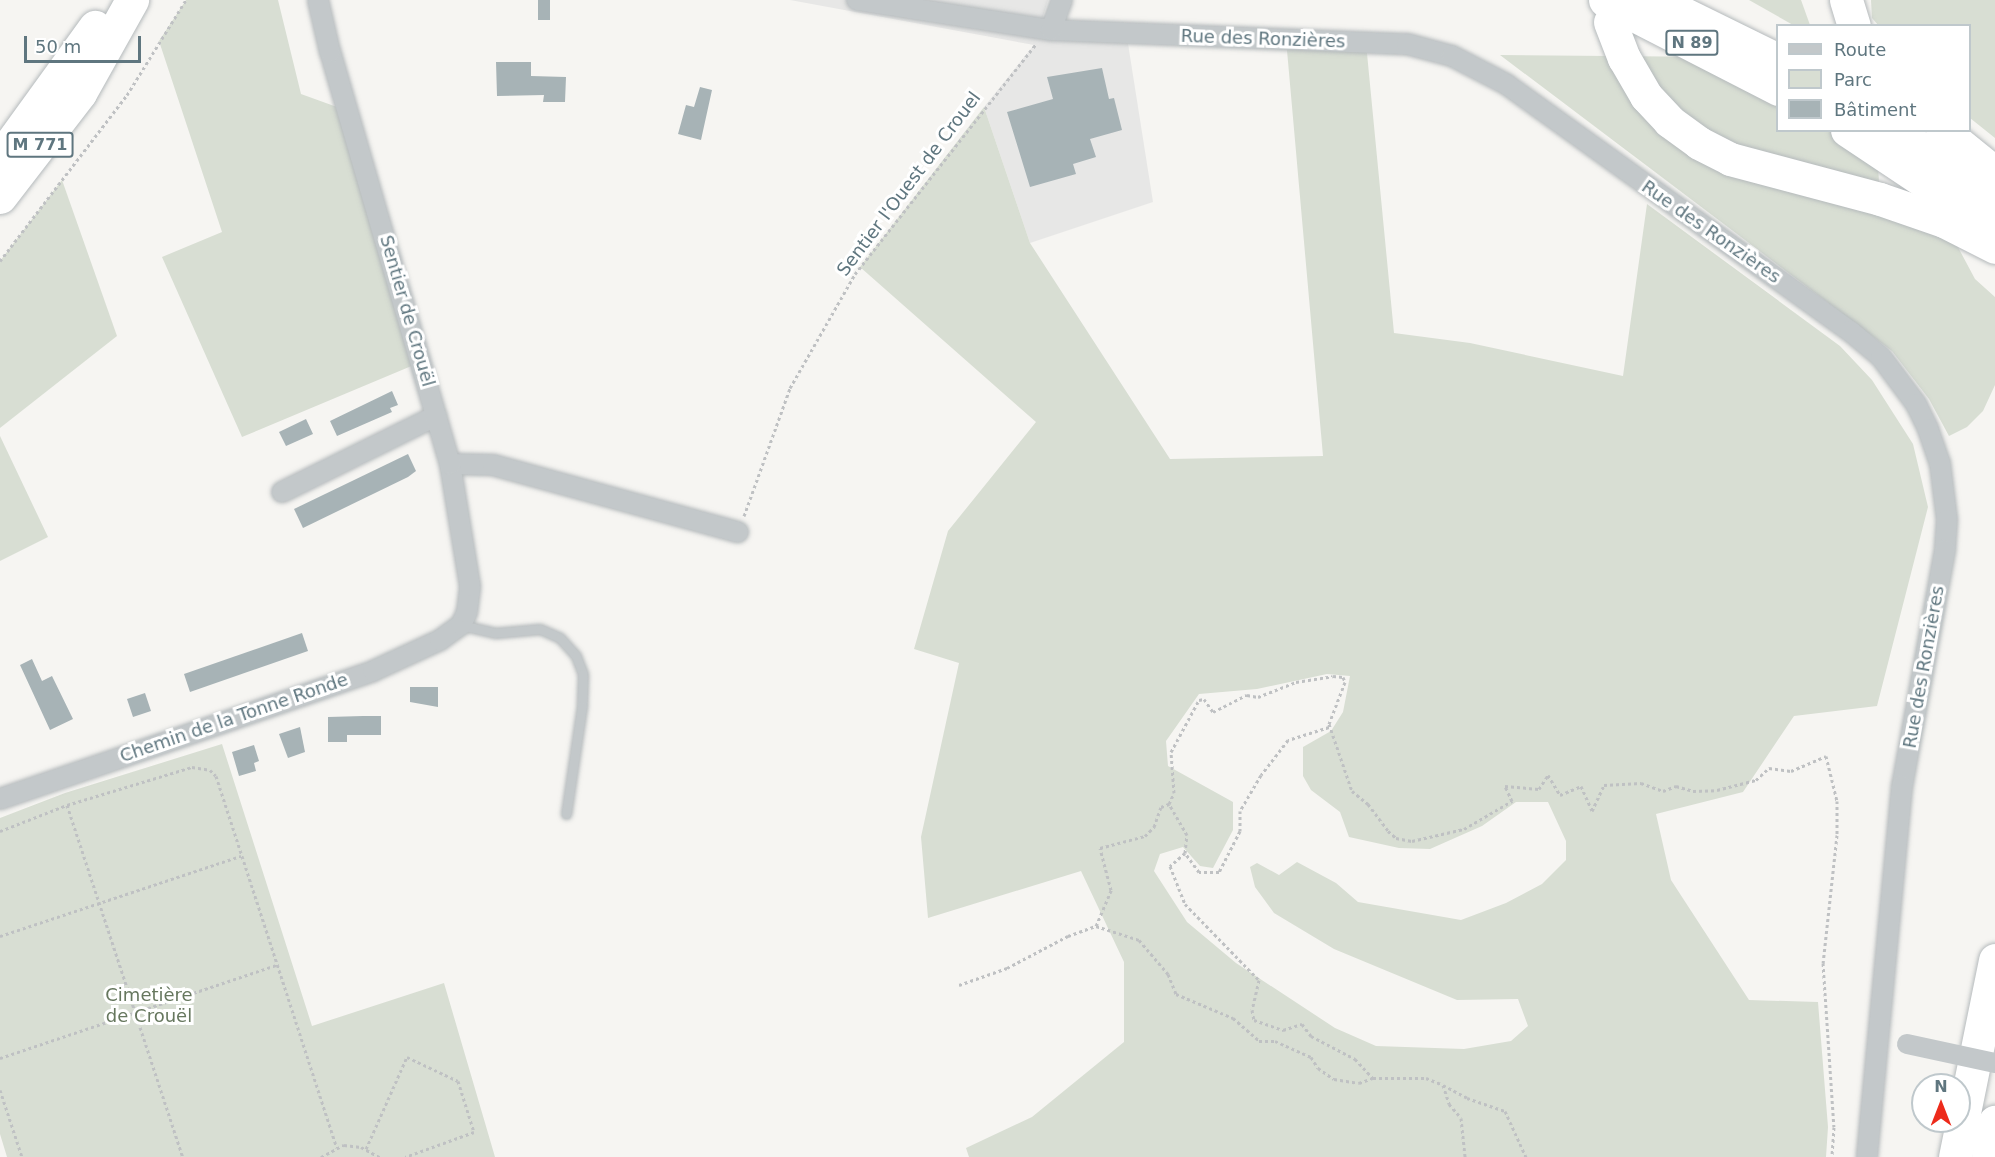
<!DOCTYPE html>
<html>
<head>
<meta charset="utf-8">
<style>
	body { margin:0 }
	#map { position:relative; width:1995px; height:1157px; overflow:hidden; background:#f6f5f2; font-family:"DejaVu Sans",sans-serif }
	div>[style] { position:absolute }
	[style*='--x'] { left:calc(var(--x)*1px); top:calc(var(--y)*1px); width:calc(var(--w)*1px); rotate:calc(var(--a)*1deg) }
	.built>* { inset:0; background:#e7e7e6 }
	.green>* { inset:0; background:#d8ded3 }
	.building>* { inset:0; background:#a7b3b6 }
	.path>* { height:3px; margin-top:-1.5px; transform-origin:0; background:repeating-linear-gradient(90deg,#bfc1c3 0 3px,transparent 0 6px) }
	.roads { filter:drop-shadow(0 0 2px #b5babc) drop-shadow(0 0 2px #b5babc) }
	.lane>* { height:9px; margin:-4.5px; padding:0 4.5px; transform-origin:4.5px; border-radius:4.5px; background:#c3c8ca }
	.street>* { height:20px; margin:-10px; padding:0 10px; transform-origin:10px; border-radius:10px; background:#c3c8ca }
	.highway>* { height:33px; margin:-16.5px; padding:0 16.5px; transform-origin:16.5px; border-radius:16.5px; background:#fff }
	.street-bridge>* { height:20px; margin:-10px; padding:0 10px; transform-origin:10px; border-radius:10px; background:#c3c8ca }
	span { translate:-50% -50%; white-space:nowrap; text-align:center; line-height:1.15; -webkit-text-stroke:6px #fff; paint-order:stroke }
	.shield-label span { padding:2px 4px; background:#fff; border:2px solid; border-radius:4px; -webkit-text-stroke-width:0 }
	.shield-label { font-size:16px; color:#5f767f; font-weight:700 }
	.street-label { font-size:18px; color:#5f767f }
	.park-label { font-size:18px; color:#66775e }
	.legend { position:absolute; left:1776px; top:24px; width:195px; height:108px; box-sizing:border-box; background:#fff; border:2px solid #bfc8cc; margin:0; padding:8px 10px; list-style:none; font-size:18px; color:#5f767f }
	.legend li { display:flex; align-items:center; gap:12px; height:30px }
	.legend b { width:30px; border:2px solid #bfc8cc }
	.north { position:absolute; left:1911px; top:1073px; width:60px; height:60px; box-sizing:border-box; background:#fff; border:2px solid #bfc8cc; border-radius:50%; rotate:0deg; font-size:16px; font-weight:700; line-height:24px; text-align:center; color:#5f767f }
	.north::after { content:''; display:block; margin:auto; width:21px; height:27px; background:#ed2b1b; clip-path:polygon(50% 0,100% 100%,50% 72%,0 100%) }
	.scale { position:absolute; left:24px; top:36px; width:117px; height:27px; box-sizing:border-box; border:3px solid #5f767f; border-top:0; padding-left:8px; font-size:18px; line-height:21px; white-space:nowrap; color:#5f767f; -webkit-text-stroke:4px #fff; paint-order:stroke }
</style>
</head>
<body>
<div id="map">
	<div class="built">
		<i style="clip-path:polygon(790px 0,1048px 0,1040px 26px,1126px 31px,1153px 202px,1030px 243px,984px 107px,1034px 45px)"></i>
	</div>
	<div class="green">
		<i style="clip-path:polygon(186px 0,278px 0,301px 94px,348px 111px,421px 362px,242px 437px,162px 257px,222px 232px,159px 41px)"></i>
		<i style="clip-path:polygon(1749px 0,1801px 0,1810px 25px,1793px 25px)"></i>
		<i style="clip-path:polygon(1871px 0,1995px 0,1995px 138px,1970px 118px,1970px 26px,1878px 25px,1872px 18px)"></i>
		<i style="clip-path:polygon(evenodd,1286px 39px,1366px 43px,1394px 333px,1470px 343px,1623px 376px,1647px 204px,1840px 346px,1872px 380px,1913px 444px,1928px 507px,1877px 706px,1794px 716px,1743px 792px,1656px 814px,1671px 880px,1749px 1000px,1818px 1002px,1828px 1127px,1826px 1157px,969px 1157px,966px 1148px,1032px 1117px,1124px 1042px,1124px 962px,1081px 871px,928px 918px,921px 837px,959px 663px,914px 649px,948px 531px,1036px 422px,860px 267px,984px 107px,1030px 243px,1170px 459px,1323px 456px,1286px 39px,1327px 674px,1350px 676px,1343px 712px,1331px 731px,1303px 747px,1303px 776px,1311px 790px,1340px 812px,1349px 837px,1399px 848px,1430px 849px,1482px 826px,1516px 802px,1548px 802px,1566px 841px,1566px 860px,1542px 884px,1506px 903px,1461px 920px,1358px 902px,1336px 883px,1297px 862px,1279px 875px,1257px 863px,1250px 867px,1255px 887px,1274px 913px,1334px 949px,1457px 1000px,1518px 999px,1528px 1026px,1511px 1041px,1464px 1049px,1376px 1046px,1335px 1028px,1236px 963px,1187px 922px,1154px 871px,1160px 854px,1183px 847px,1200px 866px,1213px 868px,1233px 830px,1233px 802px,1168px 766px,1166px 741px,1199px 694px,1257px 689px,1327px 674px)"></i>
		<i style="clip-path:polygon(1500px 55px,1721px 57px,1777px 90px,1778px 130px,1846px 131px,1877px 149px,1880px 199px,1944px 221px,1975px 279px,1995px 297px,1995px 385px,1983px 411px,1967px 427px,1949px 436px,1929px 399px,1892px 351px)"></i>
		<i style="clip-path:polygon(62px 180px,117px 336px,0 428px,0 261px)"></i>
		<i style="clip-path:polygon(0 436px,48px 537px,0 561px)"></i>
		<i style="clip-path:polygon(222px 744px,312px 1026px,444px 983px,495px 1157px,7px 1157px,0 1134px,0 818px,65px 793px)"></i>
	</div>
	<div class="building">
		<i style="clip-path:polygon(538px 0,550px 0,550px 20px,538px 20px)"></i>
		<i style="clip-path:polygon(496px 62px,531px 62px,531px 76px,566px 77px,565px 102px,543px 102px,544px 95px,497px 96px)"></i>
		<i style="clip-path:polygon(1102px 68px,1109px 99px,1114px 98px,1122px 130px,1090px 139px,1096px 157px,1073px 164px,1076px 174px,1030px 187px,1007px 112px,1053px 99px,1047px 77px)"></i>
		<i style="clip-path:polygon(700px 87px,712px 90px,701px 140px,678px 134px,686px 105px,694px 107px)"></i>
		<i style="clip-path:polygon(392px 391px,398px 405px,390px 408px,392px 412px,337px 436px,330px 421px)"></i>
		<i style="clip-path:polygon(306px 419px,313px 434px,286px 446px,279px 432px)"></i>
		<i style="clip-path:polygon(408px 454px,416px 471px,408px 477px,303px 528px,294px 509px)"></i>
		<i style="clip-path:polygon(302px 633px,308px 651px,190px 692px,184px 674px)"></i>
		<i style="clip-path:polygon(32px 659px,42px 681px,52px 676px,73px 719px,50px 730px,20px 665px)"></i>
		<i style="clip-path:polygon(410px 687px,438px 687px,438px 707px,410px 702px)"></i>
		<i style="clip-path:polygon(145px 693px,151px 711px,133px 717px,127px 699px)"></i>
		<i style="clip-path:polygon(363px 716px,381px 716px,381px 735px,347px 735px,347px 742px,328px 742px,328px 717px)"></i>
		<i style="clip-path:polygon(300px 727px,305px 752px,288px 758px,279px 734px)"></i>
		<i style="clip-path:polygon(254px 745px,259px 761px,254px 763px,256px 771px,239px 776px,232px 752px)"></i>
	</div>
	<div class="path">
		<i style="--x:0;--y:261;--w:209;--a:-52.6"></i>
		<i style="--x:127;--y:95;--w:112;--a:-58.2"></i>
		<i style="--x:744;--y:516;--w:136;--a:-70.2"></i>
		<i style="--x:790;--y:388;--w:131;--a:-60.3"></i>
		<i style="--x:855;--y:274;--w:293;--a:-51.8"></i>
		<i style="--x:1329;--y:727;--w:43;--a:162.4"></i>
		<i style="--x:1288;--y:740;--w:44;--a:127.6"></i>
		<i style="--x:1261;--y:775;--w:42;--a:120.3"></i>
		<i style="--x:1240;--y:811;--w:20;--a:90"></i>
		<i style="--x:1240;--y:831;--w:46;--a:117.1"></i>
		<i style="--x:1219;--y:872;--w:20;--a:180"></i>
		<i style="--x:1199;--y:872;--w:24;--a:-126"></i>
		<i style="--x:1185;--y:853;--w:20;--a:139"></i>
		<i style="--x:1170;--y:866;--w:41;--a:68.5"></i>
		<i style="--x:1185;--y:904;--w:106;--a:45.8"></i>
		<i style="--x:1259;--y:980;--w:31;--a:103"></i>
		<i style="--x:1252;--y:1010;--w:10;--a:79"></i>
		<i style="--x:1254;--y:1020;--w:31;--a:19"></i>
		<i style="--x:1283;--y:1030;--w:20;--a:-18"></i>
		<i style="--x:1302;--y:1024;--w:15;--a:53"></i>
		<i style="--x:1311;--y:1036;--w:50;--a:27.6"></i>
		<i style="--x:1355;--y:1059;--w:26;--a:47"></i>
		<i style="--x:1373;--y:1078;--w:53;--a:0"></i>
		<i style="--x:1426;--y:1078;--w:18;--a:22"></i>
		<i style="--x:1443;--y:1085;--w:20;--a:72"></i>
		<i style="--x:1449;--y:1104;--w:18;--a:49"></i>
		<i style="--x:1461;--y:1118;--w:39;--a:84"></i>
		<i style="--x:67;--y:805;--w:371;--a:71.8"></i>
		<i style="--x:0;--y:831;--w:72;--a:-21.2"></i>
		<i style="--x:67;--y:805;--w:131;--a:-16.9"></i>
		<i style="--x:192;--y:767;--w:18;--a:9"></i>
		<i style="--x:210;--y:770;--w:8;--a:45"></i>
		<i style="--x:216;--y:776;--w:391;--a:72"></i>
		<i style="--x:1185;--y:853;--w:18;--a:-84"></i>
		<i style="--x:1187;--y:835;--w:36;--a:-120"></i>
		<i style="--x:1169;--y:804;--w:12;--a:-66"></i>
		<i style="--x:1174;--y:793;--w:41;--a:-94.2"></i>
		<i style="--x:1171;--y:752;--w:59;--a:-61.7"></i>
		<i style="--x:1199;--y:700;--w:5;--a:-11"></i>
		<i style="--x:1204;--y:699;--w:16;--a:55"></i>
		<i style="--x:1213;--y:712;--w:38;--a:-27"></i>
		<i style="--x:1247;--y:695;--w:11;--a:10"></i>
		<i style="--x:1258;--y:697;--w:41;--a:-21.5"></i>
		<i style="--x:1296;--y:682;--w:37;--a:-9"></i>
		<i style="--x:1333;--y:676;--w:10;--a:6"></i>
		<i style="--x:1343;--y:677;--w:5;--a:68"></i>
		<i style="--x:1345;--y:682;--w:45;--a:110.9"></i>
		<i style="--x:1329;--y:724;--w:71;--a:71.1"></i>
		<i style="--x:1352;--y:791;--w:21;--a:39"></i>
		<i style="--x:1368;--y:804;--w:34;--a:53"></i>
		<i style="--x:1388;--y:831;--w:11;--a:41"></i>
		<i style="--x:1396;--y:838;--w:16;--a:11"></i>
		<i style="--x:1412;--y:841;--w:53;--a:-13"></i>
		<i style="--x:1464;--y:829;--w:56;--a:-30.3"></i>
		<i style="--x:1512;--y:801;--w:17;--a:-115"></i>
		<i style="--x:1505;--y:786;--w:34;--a:5"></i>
		<i style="--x:1539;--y:789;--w:17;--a:-57"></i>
		<i style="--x:1548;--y:775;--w:23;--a:59"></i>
		<i style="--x:1560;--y:795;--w:23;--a:-23"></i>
		<i style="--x:1581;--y:786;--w:27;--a:66"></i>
		<i style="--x:1592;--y:811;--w:29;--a:-65"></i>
		<i style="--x:1604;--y:785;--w:37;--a:-3"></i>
		<i style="--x:1641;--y:783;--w:23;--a:20"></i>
		<i style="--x:1663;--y:791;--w:14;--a:-21"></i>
		<i style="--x:1676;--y:786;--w:18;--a:16"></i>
		<i style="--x:1693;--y:791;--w:24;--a:-2"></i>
		<i style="--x:1717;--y:790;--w:40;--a:-14.4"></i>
		<i style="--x:1756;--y:780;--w:18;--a:-43"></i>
		<i style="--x:1769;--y:768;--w:22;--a:8"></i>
		<i style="--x:1791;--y:771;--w:38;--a:-23"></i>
		<i style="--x:1826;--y:756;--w:46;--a:76.3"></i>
		<i style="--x:1837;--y:801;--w:34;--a:90"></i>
		<i style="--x:1837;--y:835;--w:129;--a:96.2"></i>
		<i style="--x:1823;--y:963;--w:164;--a:86.2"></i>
		<i style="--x:1834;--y:1127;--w:30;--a:94"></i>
		<i style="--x:1096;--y:926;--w:45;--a:18"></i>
		<i style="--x:1139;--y:940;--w:45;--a:49.5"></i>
		<i style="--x:1168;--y:974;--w:22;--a:68"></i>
		<i style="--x:1176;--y:994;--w:62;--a:22.8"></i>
		<i style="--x:1233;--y:1018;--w:35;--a:41"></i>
		<i style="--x:1259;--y:1041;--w:16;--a:0"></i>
		<i style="--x:1275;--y:1041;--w:39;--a:24"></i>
		<i style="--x:1311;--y:1057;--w:13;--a:58"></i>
		<i style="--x:1318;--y:1068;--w:19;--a:35"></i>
		<i style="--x:1334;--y:1079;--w:25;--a:9"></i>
		<i style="--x:1359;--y:1083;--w:15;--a:-20"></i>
		<i style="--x:0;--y:936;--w:254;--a:-18.4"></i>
		<i style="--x:959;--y:985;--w:51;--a:-19.5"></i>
		<i style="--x:1007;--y:968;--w:69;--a:-27.7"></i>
		<i style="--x:1068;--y:936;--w:30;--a:-20"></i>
		<i style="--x:1096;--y:926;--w:39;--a:-67"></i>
		<i style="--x:1111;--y:890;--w:43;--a:-104.7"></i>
		<i style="--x:1100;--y:848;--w:47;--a:-14.9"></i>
		<i style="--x:1145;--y:836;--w:13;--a:-45"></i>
		<i style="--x:1154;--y:827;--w:21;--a:-71"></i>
		<i style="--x:1161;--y:807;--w:9;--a:-21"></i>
		<i style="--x:0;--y:1058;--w:292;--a:-18.6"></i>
		<i style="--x:1443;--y:1085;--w:27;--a:28"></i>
		<i style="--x:1467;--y:1098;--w:40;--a:18.9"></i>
		<i style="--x:1505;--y:1111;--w:51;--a:65.5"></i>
		<i style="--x:0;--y:1090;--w:71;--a:71.8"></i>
		<i style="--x:366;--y:1149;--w:101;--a:-66"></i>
		<i style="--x:407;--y:1057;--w:56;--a:25.2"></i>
		<i style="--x:458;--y:1081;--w:53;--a:72.6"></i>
		<i style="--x:474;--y:1132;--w:73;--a:160.1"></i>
		<i style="--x:321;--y:1157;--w:26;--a:-28"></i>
		<i style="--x:344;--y:1145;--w:17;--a:7"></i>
		<i style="--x:361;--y:1147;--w:21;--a:29"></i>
	</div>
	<div class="roads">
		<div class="lane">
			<i style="--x:461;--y:625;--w:35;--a:13"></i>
			<i style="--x:495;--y:633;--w:45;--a:-5.1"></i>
			<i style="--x:540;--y:629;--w:22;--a:24"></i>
			<i style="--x:560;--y:638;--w:24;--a:48"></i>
			<i style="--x:576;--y:656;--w:19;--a:69"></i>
			<i style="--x:583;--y:674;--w:32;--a:92"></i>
			<i style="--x:582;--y:706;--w:109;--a:98.4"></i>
		</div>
		<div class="street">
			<i style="--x:857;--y:0;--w:196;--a:8.8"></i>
			<i style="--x:1051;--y:30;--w:356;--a:2.3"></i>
			<i style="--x:1407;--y:44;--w:47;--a:14.9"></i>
			<i style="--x:1452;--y:56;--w:61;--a:27.4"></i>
			<i style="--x:1506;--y:84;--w:423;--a:35.7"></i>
			<i style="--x:1850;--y:331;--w:40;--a:40"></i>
			<i style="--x:1881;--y:357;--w:59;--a:53.3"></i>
			<i style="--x:1916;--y:404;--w:28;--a:64"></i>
			<i style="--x:1928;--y:429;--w:36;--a:71"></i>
			<i style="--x:1940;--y:463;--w:57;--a:83"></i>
			<i style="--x:1947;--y:520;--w:30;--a:94"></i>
			<i style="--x:1945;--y:550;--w:240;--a:100.3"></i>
			<i style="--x:1902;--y:786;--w:373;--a:95.4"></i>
			<i style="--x:1051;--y:30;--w:32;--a:-70"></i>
			<i style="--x:450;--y:464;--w:43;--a:1.3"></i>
			<i style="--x:493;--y:465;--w:254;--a:15.3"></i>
			<i style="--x:282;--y:492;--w:172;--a:-26.3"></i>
			<i style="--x:0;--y:799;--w:394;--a:-18.9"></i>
			<i style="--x:373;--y:671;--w:74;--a:-24.8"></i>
			<i style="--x:440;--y:640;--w:26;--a:-36"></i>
			<i style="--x:461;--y:625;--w:14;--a:-65"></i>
			<i style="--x:467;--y:612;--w:26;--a:-83"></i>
			<i style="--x:470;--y:586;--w:124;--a:-99.3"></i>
			<i style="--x:450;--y:464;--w:429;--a:-106.2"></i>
			<i style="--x:330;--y:52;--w:53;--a:-103"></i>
		</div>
		<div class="highway">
			<i style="--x:1605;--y:0;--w:195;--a:27.2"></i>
			<i style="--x:1656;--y:0;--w:136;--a:26.2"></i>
			<i style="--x:1846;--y:0;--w:27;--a:73"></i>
			<i style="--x:1610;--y:22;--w:39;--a:69"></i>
			<i style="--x:1624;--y:58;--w:44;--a:59.9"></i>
			<i style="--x:1646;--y:96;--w:34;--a:47"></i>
			<i style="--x:1669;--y:121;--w:37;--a:36"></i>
			<i style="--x:1699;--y:143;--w:35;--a:27"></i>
			<i style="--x:1730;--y:159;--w:155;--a:14.9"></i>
			<i style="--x:1880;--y:199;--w:68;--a:19"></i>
			<i style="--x:1944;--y:221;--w:57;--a:27"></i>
			<i style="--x:1847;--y:130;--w:177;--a:33.7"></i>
			<i style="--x:1894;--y:130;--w:123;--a:34.7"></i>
			<i style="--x:1942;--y:130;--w:68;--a:39.1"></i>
			<i style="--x:0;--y:158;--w:162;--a:-54.1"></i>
			<i style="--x:0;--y:197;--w:131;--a:-52.4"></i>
			<i style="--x:80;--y:93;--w:107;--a:-60.8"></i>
			<i style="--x:1955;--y:1157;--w:201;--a:-78.5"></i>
			<i style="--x:1988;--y:1157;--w:36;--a:-79"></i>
		</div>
	</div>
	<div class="street-bridge">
		<i style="--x:1907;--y:1044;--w:90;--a:12.2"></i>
	</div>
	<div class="shield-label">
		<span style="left:1692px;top:43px">N 89</span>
		<span style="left:40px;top:145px">M 771</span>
	</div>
	<div class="street-label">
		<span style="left:1263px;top:39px;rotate:2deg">Rue des Ronzières</span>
		<span style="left:909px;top:184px;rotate:-53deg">Sentier l'Ouest de Crouel</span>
		<span style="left:1711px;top:232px;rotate:35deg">Rue des Ronzières</span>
		<span style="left:407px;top:311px;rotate:74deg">Sentier de Crouël</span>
		<span style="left:1924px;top:667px;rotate:-80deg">Rue des Ronzières</span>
		<span style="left:234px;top:718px;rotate:-19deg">Chemin de la Tonne Ronde</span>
	</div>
	<div class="park-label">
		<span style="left:149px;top:1006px">Cimetière<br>de Crouël</span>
	</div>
	<ul class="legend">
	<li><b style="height:8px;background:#c3c8ca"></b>Route</li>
	<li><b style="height:16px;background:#d8ded3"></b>Parc</li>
	<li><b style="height:16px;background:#a7b3b6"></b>Bâtiment</li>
	</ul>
	<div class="north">N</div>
	<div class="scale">50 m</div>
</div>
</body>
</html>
